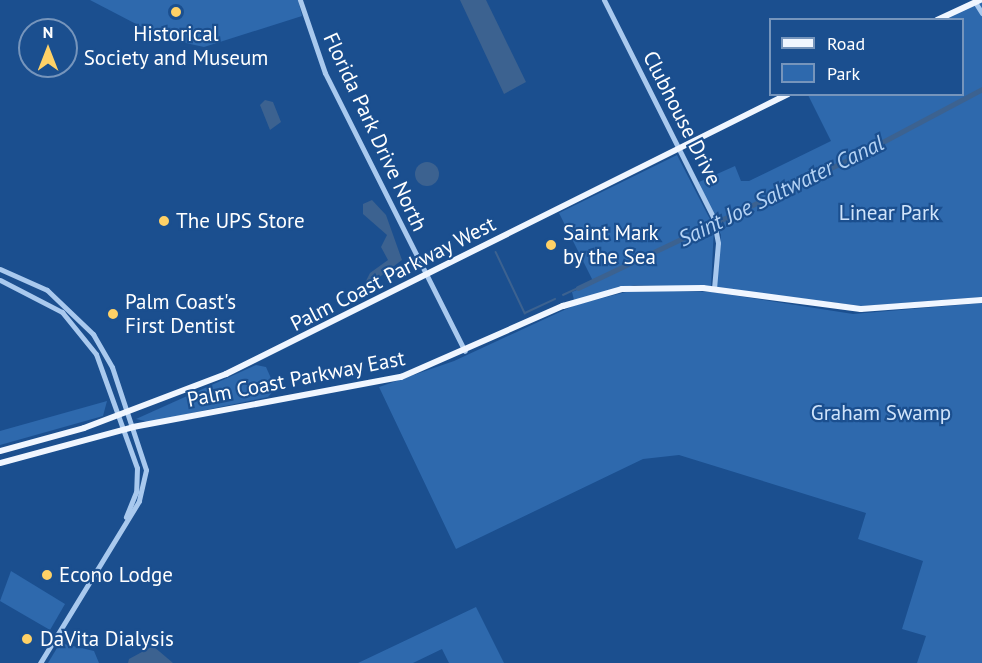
<!DOCTYPE html>
<html>
<head>
<meta charset="utf-8">
<style>
	body { margin:0 }
	#map { position:relative; width:982px; height:663px; overflow:hidden; background:#1b4f8f; font-family:"PT Sans",sans-serif }
	div>[style] { position:absolute }
	[style*='--x'] { left:calc(var(--x)*1px); top:calc(var(--y)*1px); width:calc(var(--w)*1px); rotate:calc(var(--a)*1deg) }
	.green>* { inset:0; background:#2e69ad }
	.water>* { inset:0; background:#3c6290 }
	.round { border-radius:50% }
	.stream>* { height:1.5px; margin:-0.75px; padding:0 0.75px; transform-origin:0.75px; border-radius:0.75px; background:#3c6290 }
	.canal>* { height:4.5px; margin:-2.25px; padding:0 2.25px; transform-origin:2.25px; border-radius:2.25px; background:#3c6290 }
	.tertiary>* { height:5px; margin:-2.5px; padding:0 2.5px; transform-origin:2.5px; border-radius:2.5px; background:#a9c9ee }
	.primary>* { height:6px; margin:-3px; padding:0 3px; transform-origin:3px; border-radius:3px; background:#f0f6ff }
	.dots>* { width:16px; height:16px; translate:-50% -50%; box-sizing:border-box; border:3px solid #1b4f8f; border-radius:50% }
	span { translate:-50% -50%; white-space:nowrap; text-align:center; line-height:1.15; -webkit-text-stroke:4.5px #1b4f8f; paint-order:stroke }
	.poi-label { font-size:21px; color:#fff }
	.left { translate:0 -50%; text-align:left }
	.street-label { font-size:21px; color:#fff }
	.park-label { font-size:21px; color:#cfe3fa }
	.water-label { font-size:22px; color:#b5d3f5; font-style:italic }
	.legend { position:absolute; left:769px; top:18px; width:195px; height:78px; box-sizing:border-box; background:#1b4f8f; border:2px solid #7695bc; margin:0; padding:8px 10px; list-style:none; font-size:18px; color:#fff }
	.legend li { display:flex; align-items:center; gap:12px; height:30px }
	.legend b { width:30px; border:2px solid #7695bc }
	.north { position:absolute; left:18px; top:18px; width:60px; height:60px; box-sizing:border-box; background:#1b4f8f; border:2px solid #7695bc; border-radius:50%; rotate:0deg; font-size:16px; font-weight:700; line-height:24px; text-align:center; color:#fff }
	.north::after { content:''; display:block; margin:auto; width:21px; height:27px; background:#ffd166; clip-path:polygon(50% 0,100% 100%,50% 72%,0 100%) }
</style>
</head>
<body>
<div id="map">
	<div class="green">
		<i style="clip-path:polygon(90px 0,298px 0,302px 16px,204px 47px,163px 38px)"></i>
		<i style="clip-path:polygon(982px 1px,982px 297px,862px 306px,716px 288px,721px 235px,699px 182px,735px 166px,741px 181px,749px 181px,831px 141px,808px 95px,962px 94px,962px 20px,942px 19px)"></i>
		<i style="clip-path:polygon(677px 155px,714px 227px,711px 287px,634px 285px,574px 300px,572px 292px,594px 283px,559px 213px)"></i>
		<i style="clip-path:polygon(634px 290px,712px 292px,853px 314px,982px 303px,982px 663px,917px 663px,926px 636px,902px 629px,923px 561px,858px 539px,866px 513px,679px 455px,643px 459px,456px 549px,379px 387px,454px 361px,575px 305px)"></i>
		<i style="clip-path:polygon(256px 365px,266px 367px,270px 376px,274px 390px,268px 397px,149px 422px,136px 419px)"></i>
		<i style="clip-path:polygon(107px 401px,103px 416px,0 445px,0 431px)"></i>
		<i style="clip-path:polygon(11px 571px,65px 604px,50px 630px,0 601px)"></i>
		<i style="clip-path:polygon(476px 607px,504px 663px,449px 663px,442px 649px,413px 663px,358px 663px)"></i>
		<i style="clip-path:polygon(60px 643px,94px 651px,99px 663px,48px 663px)"></i>
	</div>
	<div class="water">
		<i style="clip-path:polygon(460px 0,486px 0,526px 82px,504px 94px)"></i>
		<i style="clip-path:polygon(265px 100px,273px 102px,281px 122px,270px 130px,260px 105px)"></i>
		<i class="round" style="left:415px;top:162px;width:24px;height:24px"></i>
		<i style="clip-path:polygon(372px 200px,386px 215px,402px 260px,361px 291px,370px 273px,388px 260px,381px 247px,387px 235px,363px 214px,363px 204px)"></i>
		<i style="clip-path:polygon(153px 646px,173px 663px,128px 663px,129px 659px)"></i>
	</div>
	<div class="stream">
		<i style="--x:496;--y:252;--w:68;--a:64.6"></i>
		<i style="--x:525;--y:313;--w:33;--a:-25"></i>
		<i style="--x:563;--y:295;--w:17;--a:-25"></i>
	</div>
	<div class="canal">
		<i style="--x:578;--y:288;--w:312;--a:-25.4"></i>
		<i style="--x:860;--y:154;--w:138;--a:-28"></i>
	</div>
	<div class="tertiary">
		<i style="--x:300;--y:0;--w:77;--a:71.1"></i>
		<i style="--x:325;--y:73;--w:311;--a:63.3"></i>
		<i style="--x:604;--y:0;--w:243;--a:63.3"></i>
		<i style="--x:713;--y:217;--w:26;--a:79"></i>
		<i style="--x:718;--y:243;--w:46;--a:95"></i>
		<i style="--x:975;--y:2;--w:13;--a:58"></i>
		<i style="--x:0;--y:269;--w:51;--a:24.1"></i>
		<i style="--x:47;--y:290;--w:64;--a:43.7"></i>
		<i style="--x:93;--y:334;--w:38;--a:60"></i>
		<i style="--x:112;--y:367;--w:108;--a:71.7"></i>
		<i style="--x:146;--y:470;--w:32;--a:103"></i>
		<i style="--x:139;--y:501;--w:190;--a:121.4"></i>
		<i style="--x:0;--y:280;--w:70;--a:27.3"></i>
		<i style="--x:62;--y:312;--w:54;--a:51"></i>
		<i style="--x:96;--y:354;--w:121;--a:70.2"></i>
		<i style="--x:137;--y:468;--w:24;--a:92"></i>
		<i style="--x:136;--y:492;--w:27;--a:112"></i>
	</div>
	<div class="primary">
		<i style="--x:937;--y:20;--w:47;--a:-24.9"></i>
		<i style="--x:0;--y:451;--w:87;--a:-15.3"></i>
		<i style="--x:84;--y:428;--w:152;--a:-20.8"></i>
		<i style="--x:226;--y:374;--w:628;--a:-26.48"></i>
		<i style="--x:0;--y:463;--w:138;--a:-15.1"></i>
		<i style="--x:133;--y:427;--w:273;--a:-10.6"></i>
		<i style="--x:401;--y:377;--w:177;--a:-23.7"></i>
		<i style="--x:563;--y:306;--w:61;--a:-16.1"></i>
		<i style="--x:622;--y:289;--w:81;--a:-0.7"></i>
		<i style="--x:703;--y:288;--w:159;--a:7.6"></i>
		<i style="--x:861;--y:309;--w:121;--a:-4.3"></i>
	</div>
	<div class="dots">
		<i style="left:176px;top:12px;background:#ffd166"></i>
		<i style="left:164px;top:221px;background:#ffd166"></i>
		<i style="left:551px;top:245px;background:#ffd166"></i>
		<i style="left:113px;top:314px;background:#ffd166"></i>
		<i style="left:47px;top:575px;background:#ffd166"></i>
		<i style="left:27px;top:639px;background:#ffd166"></i>
	</div>
	<div class="poi-label">
		<span style="left:176px;top:46px">Historical<br>Society and Museum</span>
		<span class="left" style="left:176px;top:221px">The UPS Store</span>
		<span class="left" style="left:563px;top:245px">Saint Mark<br>by the Sea</span>
		<span class="left" style="left:125px;top:314px">Palm Coast's<br>First Dentist</span>
		<span class="left" style="left:59px;top:575px">Econo Lodge</span>
		<span class="left" style="left:40px;top:639px">DaVita Dialysis</span>
	</div>
	<div class="street-label">
		<span style="left:682px;top:118px;rotate:63deg">Clubhouse Drive</span>
		<span style="left:375px;top:132px;rotate:65deg">Florida Park Drive North</span>
		<span style="left:393px;top:274px;rotate:-27deg">Palm Coast Parkway West</span>
		<span style="left:296px;top:379px;rotate:-11deg">Palm Coast Parkway East</span>
	</div>
	<div class="park-label">
		<span style="left:889px;top:213px">Linear Park</span>
		<span style="left:881px;top:413px">Graham Swamp</span>
	</div>
	<div class="water-label">
		<span style="left:781px;top:191px;rotate:-26deg">Saint Joe Saltwater Canal</span>
	</div>
	<ul class="legend">
	<li><b style="height:8px;background:#f0f6ff"></b>Road</li>
	<li><b style="height:16px;background:#2e69ad"></b>Park</li>
	</ul>
	<div class="north">N</div>
</div>
</body>
</html>
